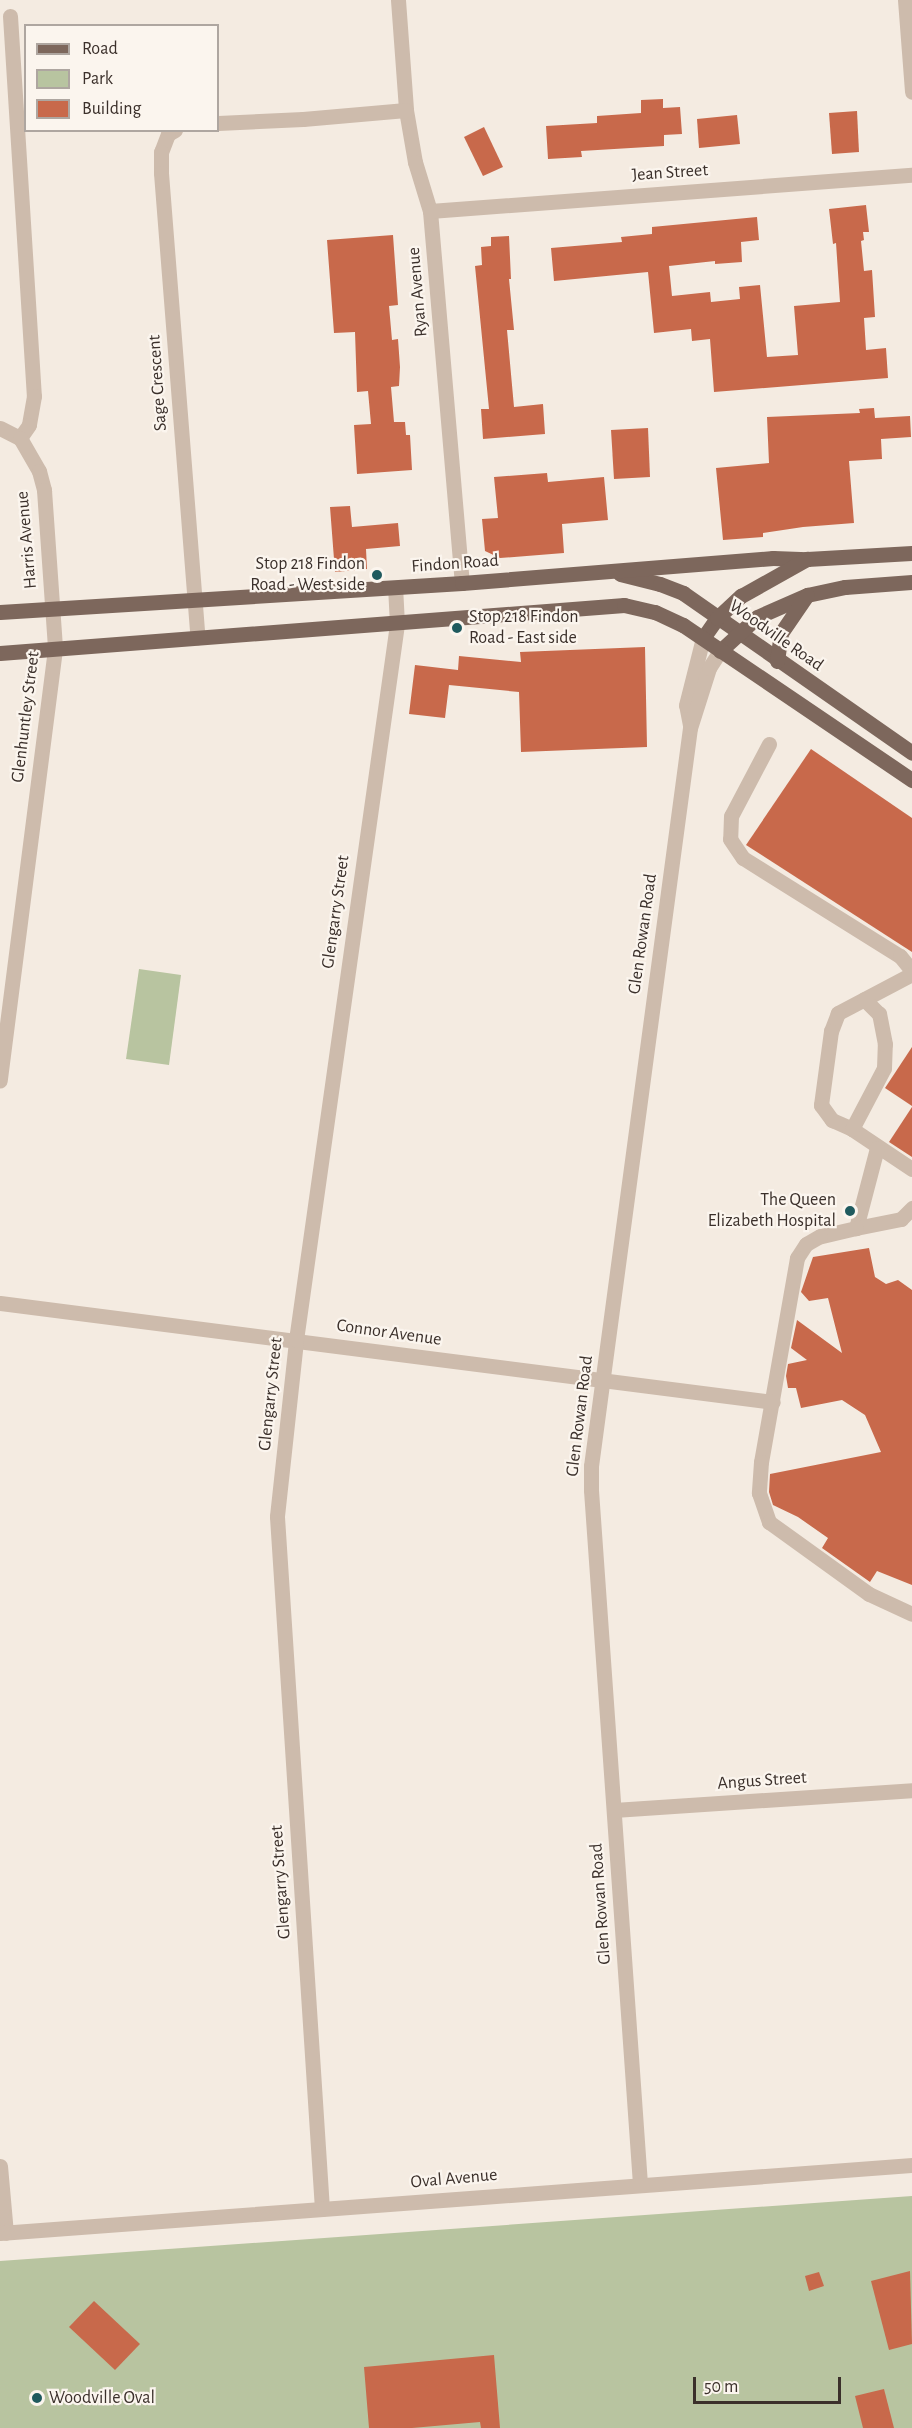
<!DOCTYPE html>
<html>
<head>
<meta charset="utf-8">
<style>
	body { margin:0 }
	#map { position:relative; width:912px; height:2428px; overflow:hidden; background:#f4ebe1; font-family:"Alegreya Sans",sans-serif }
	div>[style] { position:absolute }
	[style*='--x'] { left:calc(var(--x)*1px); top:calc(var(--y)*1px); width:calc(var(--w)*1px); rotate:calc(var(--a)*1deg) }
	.green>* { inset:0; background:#b8c4a0 }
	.building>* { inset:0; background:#c8694b }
	.minor>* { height:15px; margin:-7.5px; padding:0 7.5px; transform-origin:7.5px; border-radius:7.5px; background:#cdbbac }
	.major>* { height:15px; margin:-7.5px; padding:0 7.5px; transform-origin:7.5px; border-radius:7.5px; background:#7d675c }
	.dots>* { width:16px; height:16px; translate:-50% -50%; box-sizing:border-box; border:3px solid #fbf5ee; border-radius:50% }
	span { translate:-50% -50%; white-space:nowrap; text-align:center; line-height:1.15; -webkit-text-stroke:4.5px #fbf5ee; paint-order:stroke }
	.street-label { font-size:18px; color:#3b302b }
	.poi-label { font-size:18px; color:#3b302b }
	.right { translate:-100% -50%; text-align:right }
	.left { translate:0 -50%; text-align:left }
	.legend { position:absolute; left:24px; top:24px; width:195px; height:108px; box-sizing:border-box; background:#fbf5ee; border:2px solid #aea6a0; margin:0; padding:8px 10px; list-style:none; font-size:18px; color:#3b302b }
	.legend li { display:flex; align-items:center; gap:12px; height:30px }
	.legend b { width:30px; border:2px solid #aea6a0 }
	.scale { position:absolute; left:693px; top:2377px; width:148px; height:27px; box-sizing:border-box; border:3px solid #3b302b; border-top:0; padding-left:8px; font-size:18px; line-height:21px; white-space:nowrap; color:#3b302b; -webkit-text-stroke:4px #fbf5ee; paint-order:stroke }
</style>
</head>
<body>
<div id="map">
	<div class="green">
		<i style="clip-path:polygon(139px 969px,181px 975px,169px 1065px,126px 1059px)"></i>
		<i style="clip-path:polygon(912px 2196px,912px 2428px,0 2428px,0 2261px)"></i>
	</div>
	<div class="building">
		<i style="clip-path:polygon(663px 99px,663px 108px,680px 107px,682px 134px,664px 135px,664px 146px,581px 151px,582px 157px,548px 159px,546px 126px,597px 123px,597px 116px,641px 113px,641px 100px)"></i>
		<i style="clip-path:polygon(857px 111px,859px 152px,832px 154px,829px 113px)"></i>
		<i style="clip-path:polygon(737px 115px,740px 144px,699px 148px,697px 119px)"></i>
		<i style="clip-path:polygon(484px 127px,503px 167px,483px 176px,464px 137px)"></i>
		<i style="clip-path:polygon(866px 205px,869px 232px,863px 232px,864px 240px,861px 241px,864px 271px,872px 270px,875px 317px,864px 318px,866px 350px,886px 348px,888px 378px,714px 392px,710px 339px,692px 341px,691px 329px,654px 333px,648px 272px,554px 281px,551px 248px,622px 242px,621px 237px,652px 234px,652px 227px,757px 217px,759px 240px,741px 242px,742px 262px,715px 264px,715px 261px,669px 266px,672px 296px,710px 292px,711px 302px,740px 299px,739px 287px,760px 285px,767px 357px,798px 355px,794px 306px,840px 302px,836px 243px,833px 244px,829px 209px)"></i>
		<i style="clip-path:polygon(393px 235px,398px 305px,389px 306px,392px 340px,398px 339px,400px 367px,399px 386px,391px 387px,394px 422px,405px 422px,406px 435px,410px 435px,412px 470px,357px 474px,354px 425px,371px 424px,368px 391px,357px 392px,355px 332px,334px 333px,327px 240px)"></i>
		<i style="clip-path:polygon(509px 236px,511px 279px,509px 279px,514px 330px,507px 330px,514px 407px,543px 404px,545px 434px,483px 439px,481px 409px,489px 409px,475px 266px,482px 265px,481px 247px,491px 246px,491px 237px)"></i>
		<i style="clip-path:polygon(874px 408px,875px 418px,910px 416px,911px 437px,881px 439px,882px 459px,849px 461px,854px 523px,803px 527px,763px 533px,763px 537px,723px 540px,716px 468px,769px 463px,767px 417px,860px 413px,859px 409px)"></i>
		<i style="clip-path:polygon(648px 428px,650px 477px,614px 479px,611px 430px)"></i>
		<i style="clip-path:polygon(547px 473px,548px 482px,604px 477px,608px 520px,562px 524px,564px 553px,500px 558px,485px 551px,482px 519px,498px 518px,494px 477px)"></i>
		<i style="clip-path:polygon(350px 506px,352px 527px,398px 523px,400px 546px,366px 549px,367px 569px,335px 572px,330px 507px)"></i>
		<i style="clip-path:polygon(645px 647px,647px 747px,521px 752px,519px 692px,449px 685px,445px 718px,409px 714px,415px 665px,458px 670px,459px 656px,521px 662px,520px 652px)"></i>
		<i style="clip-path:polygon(811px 749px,912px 818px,912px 952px,746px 845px)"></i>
		<i style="clip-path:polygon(912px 1047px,912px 1106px,885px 1088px)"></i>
		<i style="clip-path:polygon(912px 1107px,912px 1157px,889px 1142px)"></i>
		<i style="clip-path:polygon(869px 1248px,875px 1277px,886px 1284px,898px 1280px,912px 1290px,912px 1585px,877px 1571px,870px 1582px,822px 1548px,828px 1538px,798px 1517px,773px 1505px,769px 1492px,770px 1474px,881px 1452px,865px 1415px,842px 1400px,801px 1408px,796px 1388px,788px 1388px,786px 1376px,788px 1364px,807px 1360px,791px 1348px,797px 1320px,842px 1353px,828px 1298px,809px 1301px,801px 1292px,813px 1257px)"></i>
		<i style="clip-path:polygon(910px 2271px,912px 2344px,889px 2350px,871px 2281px)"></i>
		<i style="clip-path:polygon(819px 2272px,824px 2286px,809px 2291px,805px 2276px)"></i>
		<i style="clip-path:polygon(94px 2301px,140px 2344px,115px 2370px,69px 2327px)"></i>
		<i style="clip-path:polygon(494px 2355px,500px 2428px,481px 2428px,480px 2422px,412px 2428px,369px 2428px,364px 2367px)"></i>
		<i style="clip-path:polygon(884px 2389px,894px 2428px,863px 2428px,855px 2396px)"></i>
	</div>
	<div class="minor">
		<i style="--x:398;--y:0;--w:110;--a:85.8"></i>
		<i style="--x:406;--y:110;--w:53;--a:80.2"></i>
		<i style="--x:415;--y:162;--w:51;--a:73"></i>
		<i style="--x:430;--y:211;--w:373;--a:85.1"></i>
		<i style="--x:905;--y:0;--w:92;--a:85.6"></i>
		<i style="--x:10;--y:16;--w:381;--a:86.4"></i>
		<i style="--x:34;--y:396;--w:29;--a:100"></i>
		<i style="--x:29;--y:425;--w:16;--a:125"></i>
		<i style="--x:218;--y:123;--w:85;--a:-2.7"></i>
		<i style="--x:303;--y:119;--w:103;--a:-5"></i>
		<i style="--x:175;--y:130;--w:8;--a:150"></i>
		<i style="--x:168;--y:134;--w:19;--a:111"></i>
		<i style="--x:161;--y:152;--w:21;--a:90"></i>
		<i style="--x:161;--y:173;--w:466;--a:85.5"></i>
		<i style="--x:430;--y:211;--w:483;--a:-4.3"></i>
		<i style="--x:0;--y:428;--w:22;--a:27"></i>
		<i style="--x:20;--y:438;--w:38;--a:60"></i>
		<i style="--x:39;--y:471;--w:20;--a:75"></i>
		<i style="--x:44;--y:490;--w:159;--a:86"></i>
		<i style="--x:55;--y:649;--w:435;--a:97.3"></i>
		<i style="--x:690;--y:725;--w:20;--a:-101"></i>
		<i style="--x:686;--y:705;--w:69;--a:-75.8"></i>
		<i style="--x:769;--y:744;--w:81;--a:117.8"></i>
		<i style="--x:731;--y:816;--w:23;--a:92"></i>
		<i style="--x:730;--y:839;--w:23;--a:56"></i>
		<i style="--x:743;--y:858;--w:185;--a:32"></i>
		<i style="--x:900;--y:956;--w:19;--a:51"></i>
		<i style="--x:912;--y:974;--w:84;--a:152.2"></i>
		<i style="--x:838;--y:1013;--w:19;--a:111"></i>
		<i style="--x:831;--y:1031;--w:75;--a:97.7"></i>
		<i style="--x:821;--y:1105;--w:19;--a:54"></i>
		<i style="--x:832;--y:1120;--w:22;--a:24"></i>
		<i style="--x:852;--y:1129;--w:72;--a:33.7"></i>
		<i style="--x:852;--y:1129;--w:69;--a:-62.3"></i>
		<i style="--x:884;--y:1068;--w:24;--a:-88"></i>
		<i style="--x:885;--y:1044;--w:31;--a:-101"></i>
		<i style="--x:879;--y:1014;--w:21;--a:-135"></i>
		<i style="--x:877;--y:1148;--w:83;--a:104.7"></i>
		<i style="--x:856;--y:1228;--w:46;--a:-11.3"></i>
		<i style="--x:901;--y:1219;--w:16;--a:-45"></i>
		<i style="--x:856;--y:1228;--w:37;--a:167"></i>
		<i style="--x:820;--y:1236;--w:16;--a:150"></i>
		<i style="--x:806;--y:1244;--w:17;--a:123"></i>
		<i style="--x:797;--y:1258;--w:207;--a:100"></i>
		<i style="--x:761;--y:1462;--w:31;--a:94"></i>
		<i style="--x:759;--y:1493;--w:31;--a:71"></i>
		<i style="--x:769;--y:1522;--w:123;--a:35.8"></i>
		<i style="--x:869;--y:1594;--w:47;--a:24.9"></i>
		<i style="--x:0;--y:1303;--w:779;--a:7.3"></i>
		<i style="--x:614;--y:1810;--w:299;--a:-3.8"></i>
		<i style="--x:0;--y:2166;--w:67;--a:84.9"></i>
		<i style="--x:640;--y:2184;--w:696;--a:-94.04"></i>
		<i style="--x:591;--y:1490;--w:24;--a:-90"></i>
		<i style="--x:591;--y:1466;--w:745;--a:-82.36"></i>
		<i style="--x:690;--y:728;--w:63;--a:-72.4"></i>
		<i style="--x:709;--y:668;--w:20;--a:-57"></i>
		<i style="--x:322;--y:2209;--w:694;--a:-93.72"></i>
		<i style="--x:277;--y:1516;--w:177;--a:-83.8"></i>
		<i style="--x:296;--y:1340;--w:723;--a:-81.97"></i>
		<i style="--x:397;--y:624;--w:36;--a:-93"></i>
		<i style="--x:0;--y:2233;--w:915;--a:-4.26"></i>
	</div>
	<div class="major">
		<i style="--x:620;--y:574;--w:41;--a:14"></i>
		<i style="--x:660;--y:584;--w:25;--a:21"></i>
		<i style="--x:683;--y:593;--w:279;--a:34.9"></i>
		<i style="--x:0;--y:612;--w:463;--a:-3.6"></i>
		<i style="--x:462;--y:583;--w:312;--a:-4.6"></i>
		<i style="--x:773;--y:558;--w:34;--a:2"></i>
		<i style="--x:807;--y:559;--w:105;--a:-3.3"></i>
		<i style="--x:703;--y:638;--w:24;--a:-55"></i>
		<i style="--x:717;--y:618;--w:33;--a:-43"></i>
		<i style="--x:741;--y:596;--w:76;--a:-29.3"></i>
		<i style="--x:720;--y:651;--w:50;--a:-42.6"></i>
		<i style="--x:757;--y:617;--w:55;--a:-23.7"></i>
		<i style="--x:807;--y:595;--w:39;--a:-12"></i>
		<i style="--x:845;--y:587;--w:67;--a:-4.3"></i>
		<i style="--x:0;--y:653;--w:626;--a:-4.4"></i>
		<i style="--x:624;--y:605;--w:32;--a:13"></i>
		<i style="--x:655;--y:612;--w:31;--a:25"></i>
		<i style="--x:683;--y:625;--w:277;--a:34.1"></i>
		<i style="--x:777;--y:661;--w:28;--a:-82"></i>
		<i style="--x:781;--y:633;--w:46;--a:-55.6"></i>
	</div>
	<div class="dots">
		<i style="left:377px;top:575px;background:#1f5a5e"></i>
		<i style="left:457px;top:628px;background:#1f5a5e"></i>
		<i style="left:850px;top:1211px;background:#1f5a5e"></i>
		<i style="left:37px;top:2398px;background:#1f5a5e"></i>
	</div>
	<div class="street-label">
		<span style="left:670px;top:173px;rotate:-4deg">Jean Street</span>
		<span style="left:418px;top:292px;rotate:-95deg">Ryan Avenue</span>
		<span style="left:158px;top:383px;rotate:-94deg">Sage Crescent</span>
		<span style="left:27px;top:540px;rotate:-95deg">Harris Avenue</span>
		<span style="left:455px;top:564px;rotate:-4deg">Findon Road</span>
		<span style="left:776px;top:636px;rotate:35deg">Woodville Road</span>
		<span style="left:26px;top:717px;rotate:-83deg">Glenhuntley Street</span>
		<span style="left:336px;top:912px;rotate:-82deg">Glengarry Street</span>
		<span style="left:643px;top:934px;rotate:-82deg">Glen Rowan Road</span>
		<span style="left:389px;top:1333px;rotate:8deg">Connor Avenue</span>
		<span style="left:271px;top:1394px;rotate:-84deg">Glengarry Street</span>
		<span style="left:580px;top:1416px;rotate:-83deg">Glen Rowan Road</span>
		<span style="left:762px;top:1781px;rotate:-4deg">Angus Street</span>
		<span style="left:281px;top:1882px;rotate:-94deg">Glengarry Street</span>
		<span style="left:601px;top:1904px;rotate:-94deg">Glen Rowan Road</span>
		<span style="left:454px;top:2179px;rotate:-5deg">Oval Avenue</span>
	</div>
	<div class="poi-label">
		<span class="right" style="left:365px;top:575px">Stop 218 Findon<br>Road - West side</span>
		<span class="left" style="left:469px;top:628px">Stop 218 Findon<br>Road - East side</span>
		<span class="right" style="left:836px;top:1211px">The Queen<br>Elizabeth Hospital</span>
		<span class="left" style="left:49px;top:2398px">Woodville Oval</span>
	</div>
	<ul class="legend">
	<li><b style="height:8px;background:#7d675c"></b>Road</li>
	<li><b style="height:16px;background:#b8c4a0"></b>Park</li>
	<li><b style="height:16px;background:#c8694b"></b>Building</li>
	</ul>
	<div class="scale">50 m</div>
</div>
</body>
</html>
